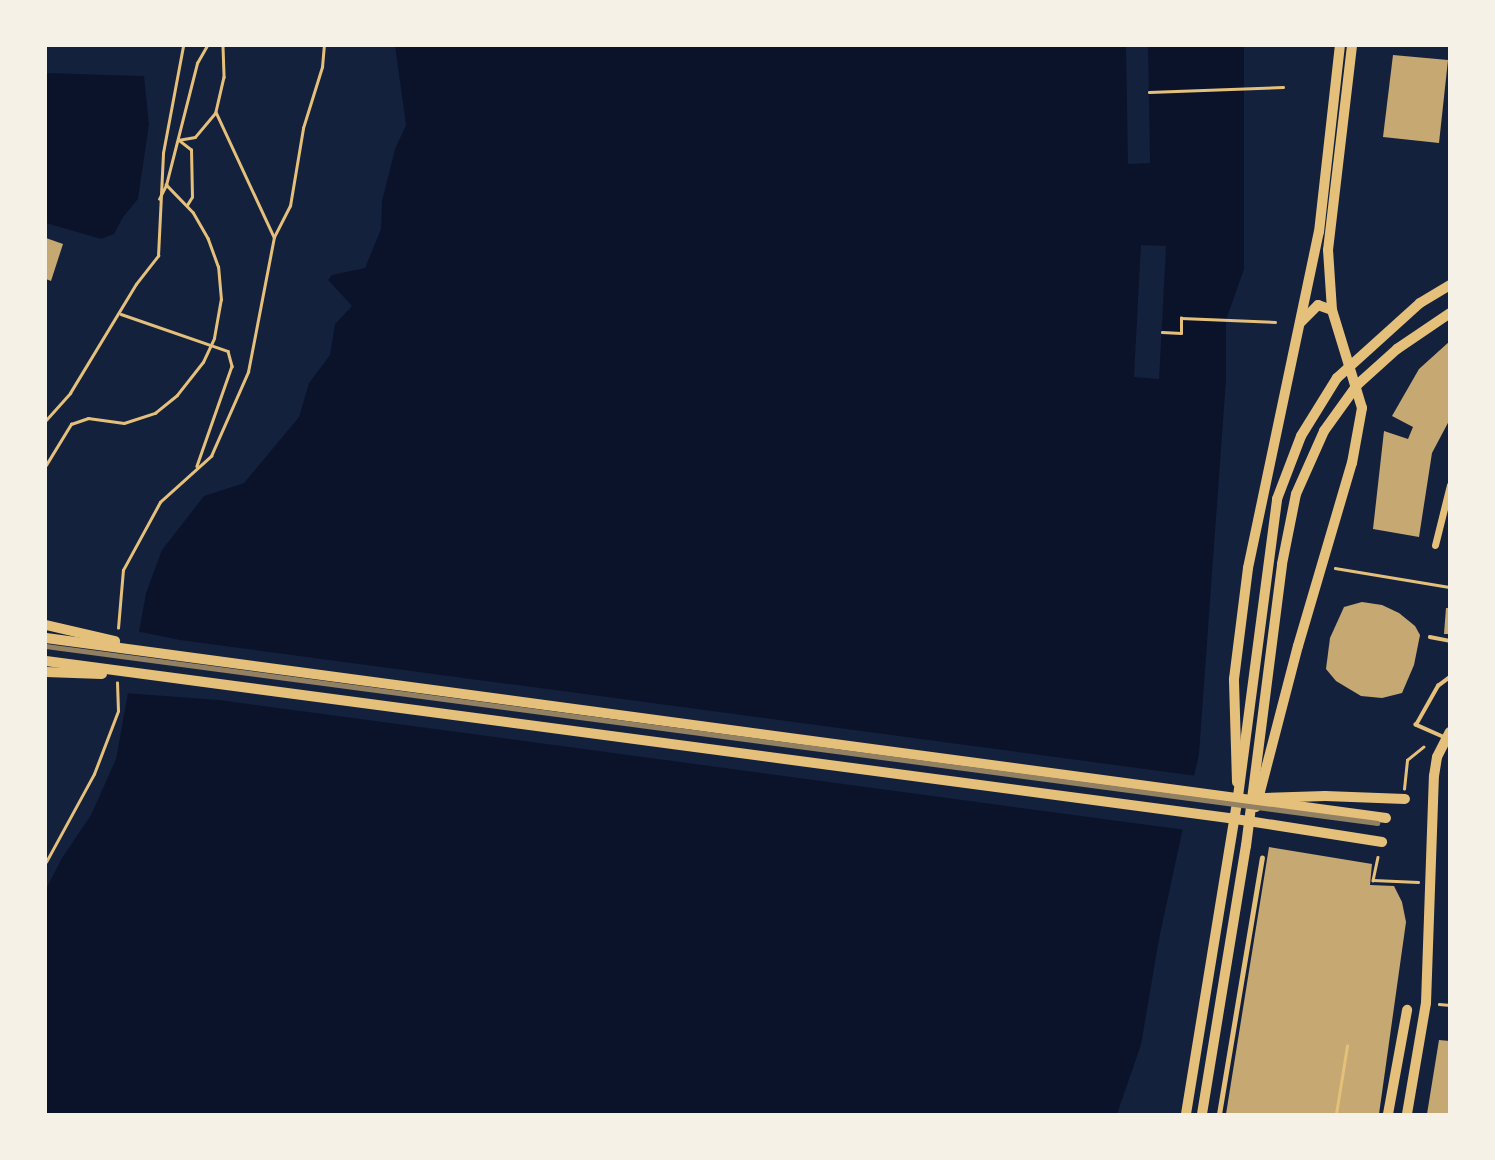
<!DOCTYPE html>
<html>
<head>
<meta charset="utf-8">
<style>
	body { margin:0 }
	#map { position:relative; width:1495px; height:1160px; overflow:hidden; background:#14213d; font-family:"IBM Plex Serif",serif }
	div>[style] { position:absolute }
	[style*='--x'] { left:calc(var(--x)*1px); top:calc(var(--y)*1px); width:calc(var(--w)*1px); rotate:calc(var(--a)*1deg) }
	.water>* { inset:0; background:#0b132b }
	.pier>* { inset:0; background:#14213d }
	.building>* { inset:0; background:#c6a872 }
	.path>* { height:2.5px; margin:-1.25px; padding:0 1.25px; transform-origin:1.25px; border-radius:1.25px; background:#e5c07b }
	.service>* { height:3.5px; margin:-1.75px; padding:0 1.75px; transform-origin:1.75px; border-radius:1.75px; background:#e5c07b }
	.pedestrian>* { height:5px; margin:-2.5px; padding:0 2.5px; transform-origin:2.5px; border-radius:2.5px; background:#e5c07b }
	.minor>* { height:7px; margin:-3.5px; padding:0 3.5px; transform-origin:3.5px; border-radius:3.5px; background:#e5c07b }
	.secondary>* { height:10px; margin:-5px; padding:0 5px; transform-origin:5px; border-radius:5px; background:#e5c07b }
	.primary>* { height:10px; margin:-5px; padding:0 5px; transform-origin:5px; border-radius:5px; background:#e5c07b }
	.rail>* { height:4.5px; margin:-2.25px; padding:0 2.25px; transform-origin:2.25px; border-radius:2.25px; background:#918062 }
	span { translate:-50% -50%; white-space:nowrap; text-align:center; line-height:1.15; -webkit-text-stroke:5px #f6f1e7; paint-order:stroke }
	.frame { position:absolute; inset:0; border:47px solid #f6f1e7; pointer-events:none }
</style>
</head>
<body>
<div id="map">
	<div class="water">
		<i style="clip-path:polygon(395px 46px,1244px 46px,1244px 269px,1226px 320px,1226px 380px,1199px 754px,1159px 939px,1141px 1045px,1117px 1114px,46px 1114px,46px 889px,62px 858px,91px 815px,116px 759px,146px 593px,162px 550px,204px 496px,244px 483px,299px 417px,309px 383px,330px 355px,335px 324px,352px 306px,328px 280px,332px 275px,365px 268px,381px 229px,382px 201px,395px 149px,406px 125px)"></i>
		<i style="clip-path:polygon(46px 73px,144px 76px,149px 124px,138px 199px,123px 217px,114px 234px,101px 239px,46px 223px)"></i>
	</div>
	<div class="pier">
		<i style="clip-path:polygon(1126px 46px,1148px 46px,1150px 163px,1128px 164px)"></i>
		<i style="clip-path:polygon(1141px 245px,1166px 246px,1159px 379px,1134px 377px)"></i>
		<i style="clip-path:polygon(136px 631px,180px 640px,1197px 776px,1186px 830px,219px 700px,125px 693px)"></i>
	</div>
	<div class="building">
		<i style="clip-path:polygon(1393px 55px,1448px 60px,1439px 143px,1383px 137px)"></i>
		<i style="clip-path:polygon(46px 238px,63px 244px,51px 281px,46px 279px)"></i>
		<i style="clip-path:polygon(1450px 341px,1450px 419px,1432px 453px,1419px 537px,1373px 529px,1384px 431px,1408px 439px,1413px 427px,1392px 416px,1419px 369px)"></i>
		<i style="clip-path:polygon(1362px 602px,1382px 605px,1399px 613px,1415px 626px,1420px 635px,1414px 665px,1402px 693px,1382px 698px,1361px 696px,1336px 681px,1326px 669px,1330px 638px,1344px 607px)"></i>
		<i style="clip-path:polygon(1446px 608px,1450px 608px,1450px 634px,1444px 634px)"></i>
		<i style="clip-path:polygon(1269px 847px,1372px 864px,1370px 885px,1394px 886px,1402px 902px,1406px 922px,1379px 1114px,1226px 1114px)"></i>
		<i style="clip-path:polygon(1439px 1040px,1450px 1041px,1450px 1114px,1427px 1114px)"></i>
	</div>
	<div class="path">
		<i style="--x:223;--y:46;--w:31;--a:88"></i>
		<i style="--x:224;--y:77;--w:36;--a:103"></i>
		<i style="--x:216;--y:112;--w:138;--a:65.1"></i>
		<i style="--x:1149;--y:92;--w:134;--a:-2.1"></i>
		<i style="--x:159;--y:199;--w:16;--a:-63"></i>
		<i style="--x:166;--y:185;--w:126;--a:-75.7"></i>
		<i style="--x:197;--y:63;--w:20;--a:-60"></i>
		<i style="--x:187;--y:205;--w:9;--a:-58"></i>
		<i style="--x:192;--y:197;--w:47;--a:-91.2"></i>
		<i style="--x:191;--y:150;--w:16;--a:-142"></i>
		<i style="--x:178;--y:140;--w:17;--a:-10"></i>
		<i style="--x:195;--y:137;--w:31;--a:-50"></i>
		<i style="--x:121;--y:314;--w:113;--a:19.1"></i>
		<i style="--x:228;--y:351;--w:16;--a:75"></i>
		<i style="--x:232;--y:366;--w:106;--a:109.3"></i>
		<i style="--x:1162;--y:332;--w:19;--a:3"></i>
		<i style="--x:1181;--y:333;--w:15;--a:-90"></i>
		<i style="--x:1181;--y:318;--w:94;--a:2.4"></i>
		<i style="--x:46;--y:420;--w:36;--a:-48"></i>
		<i style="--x:70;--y:393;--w:127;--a:-58.8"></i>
		<i style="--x:136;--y:284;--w:36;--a:-52"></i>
		<i style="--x:158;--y:256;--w:103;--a:-87.2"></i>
		<i style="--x:163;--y:153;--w:109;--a:-79.4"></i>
		<i style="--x:46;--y:465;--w:48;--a:-58.6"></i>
		<i style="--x:71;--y:424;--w:18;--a:-19"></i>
		<i style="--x:88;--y:418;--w:36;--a:8"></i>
		<i style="--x:124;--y:423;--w:33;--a:-18"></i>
		<i style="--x:155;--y:413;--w:28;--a:-39"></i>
		<i style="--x:177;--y:395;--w:42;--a:-51.8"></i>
		<i style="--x:203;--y:362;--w:26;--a:-65"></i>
		<i style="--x:214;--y:338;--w:39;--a:-80"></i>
		<i style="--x:221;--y:300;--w:33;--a:-95"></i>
		<i style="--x:218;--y:267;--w:30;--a:-110"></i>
		<i style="--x:208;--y:239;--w:30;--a:-120"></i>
		<i style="--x:193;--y:213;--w:39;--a:-134"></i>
		<i style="--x:1335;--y:568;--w:117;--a:9.4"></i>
		<i style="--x:118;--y:628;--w:58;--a:-85.1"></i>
		<i style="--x:123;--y:570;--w:77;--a:-61.4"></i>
		<i style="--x:160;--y:502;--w:69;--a:-42"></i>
		<i style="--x:211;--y:456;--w:92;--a:-66.2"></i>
		<i style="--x:248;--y:372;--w:137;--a:-79.1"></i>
		<i style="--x:274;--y:237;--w:35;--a:-63"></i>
		<i style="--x:290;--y:206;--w:79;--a:-80.5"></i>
		<i style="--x:303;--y:128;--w:64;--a:-72.7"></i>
		<i style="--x:322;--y:67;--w:21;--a:-85"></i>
		<i style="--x:1404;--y:789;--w:29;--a:-84"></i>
		<i style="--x:1407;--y:760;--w:21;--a:-39"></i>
		<i style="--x:1378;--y:857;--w:24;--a:102"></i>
		<i style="--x:1373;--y:880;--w:45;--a:2.5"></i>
		<i style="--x:46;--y:862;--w:100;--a:-61.4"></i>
		<i style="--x:94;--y:774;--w:67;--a:-69.1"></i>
		<i style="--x:118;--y:711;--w:28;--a:-92"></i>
		<i style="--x:1439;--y:1004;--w:11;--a:5"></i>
		<i style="--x:1336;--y:1114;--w:69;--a:-80.8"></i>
	</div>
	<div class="service">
		<i style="--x:1430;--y:637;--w:20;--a:11"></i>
		<i style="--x:1445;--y:738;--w:32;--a:-156"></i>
		<i style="--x:1416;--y:725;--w:45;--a:-60.6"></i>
		<i style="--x:1438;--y:686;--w:15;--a:-37"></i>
	</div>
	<div class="pedestrian">
		<i style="--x:1219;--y:1114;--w:260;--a:-80.5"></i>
	</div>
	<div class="minor">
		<i style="--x:1435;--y:545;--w:62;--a:-76"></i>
	</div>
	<div class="secondary">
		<i style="--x:1301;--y:322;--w:24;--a:-45"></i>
		<i style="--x:1318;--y:305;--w:15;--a:20"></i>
		<i style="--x:1237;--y:782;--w:103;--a:-91.7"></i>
		<i style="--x:1234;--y:679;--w:112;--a:-82.8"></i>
		<i style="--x:1248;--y:568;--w:343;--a:-78.1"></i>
		<i style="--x:1319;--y:232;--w:187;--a:-83.6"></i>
		<i style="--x:1256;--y:807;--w:166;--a:-75.4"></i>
		<i style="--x:1298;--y:646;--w:191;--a:-73.6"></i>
		<i style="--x:1352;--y:463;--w:56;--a:-79.7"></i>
		<i style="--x:1362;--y:408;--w:102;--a:-107"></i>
		<i style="--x:1332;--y:310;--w:60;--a:-93.8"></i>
		<i style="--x:1328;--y:250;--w:205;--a:-83.3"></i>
		<i style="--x:1407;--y:1114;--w:113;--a:-80.3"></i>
		<i style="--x:1426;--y:1003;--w:227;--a:-88"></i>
		<i style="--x:1434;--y:776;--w:19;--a:-81"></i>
		<i style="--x:1437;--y:757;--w:28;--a:-63"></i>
	</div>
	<div class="primary">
		<i style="--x:46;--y:625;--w:71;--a:13.1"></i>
		<i style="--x:46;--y:638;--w:1352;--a:7.65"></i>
		<i style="--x:46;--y:661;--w:1193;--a:7.56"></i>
		<i style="--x:1229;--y:818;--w:155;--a:8.9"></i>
		<i style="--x:46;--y:672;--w:56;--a:2"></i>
		<i style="--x:1265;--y:798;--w:60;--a:-1.9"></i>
		<i style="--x:1325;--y:796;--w:80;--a:2.1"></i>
		<i style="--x:1186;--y:1114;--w:314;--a:-80.7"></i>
		<i style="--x:1237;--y:804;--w:308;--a:-82.5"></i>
		<i style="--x:1277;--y:499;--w:67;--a:-69.1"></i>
		<i style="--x:1301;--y:436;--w:68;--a:-58.2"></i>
		<i style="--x:1337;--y:378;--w:112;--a:-42.1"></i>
		<i style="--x:1420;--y:303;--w:35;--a:-31"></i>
		<i style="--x:1202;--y:1114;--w:272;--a:-80.7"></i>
		<i style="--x:1246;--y:846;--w:284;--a:-82.7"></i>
		<i style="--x:1282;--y:564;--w:71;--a:-78.7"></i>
		<i style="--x:1296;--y:494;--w:69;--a:-66"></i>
		<i style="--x:1324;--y:431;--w:57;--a:-54.3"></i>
		<i style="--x:1357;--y:385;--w:54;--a:-42"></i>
		<i style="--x:1397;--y:349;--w:64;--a:-34.2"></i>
		<i style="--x:1388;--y:1114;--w:106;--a:-79.6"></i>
	</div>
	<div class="rail">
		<i style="--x:46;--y:646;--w:1343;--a:7.57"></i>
	</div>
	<div class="frame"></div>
</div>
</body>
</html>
